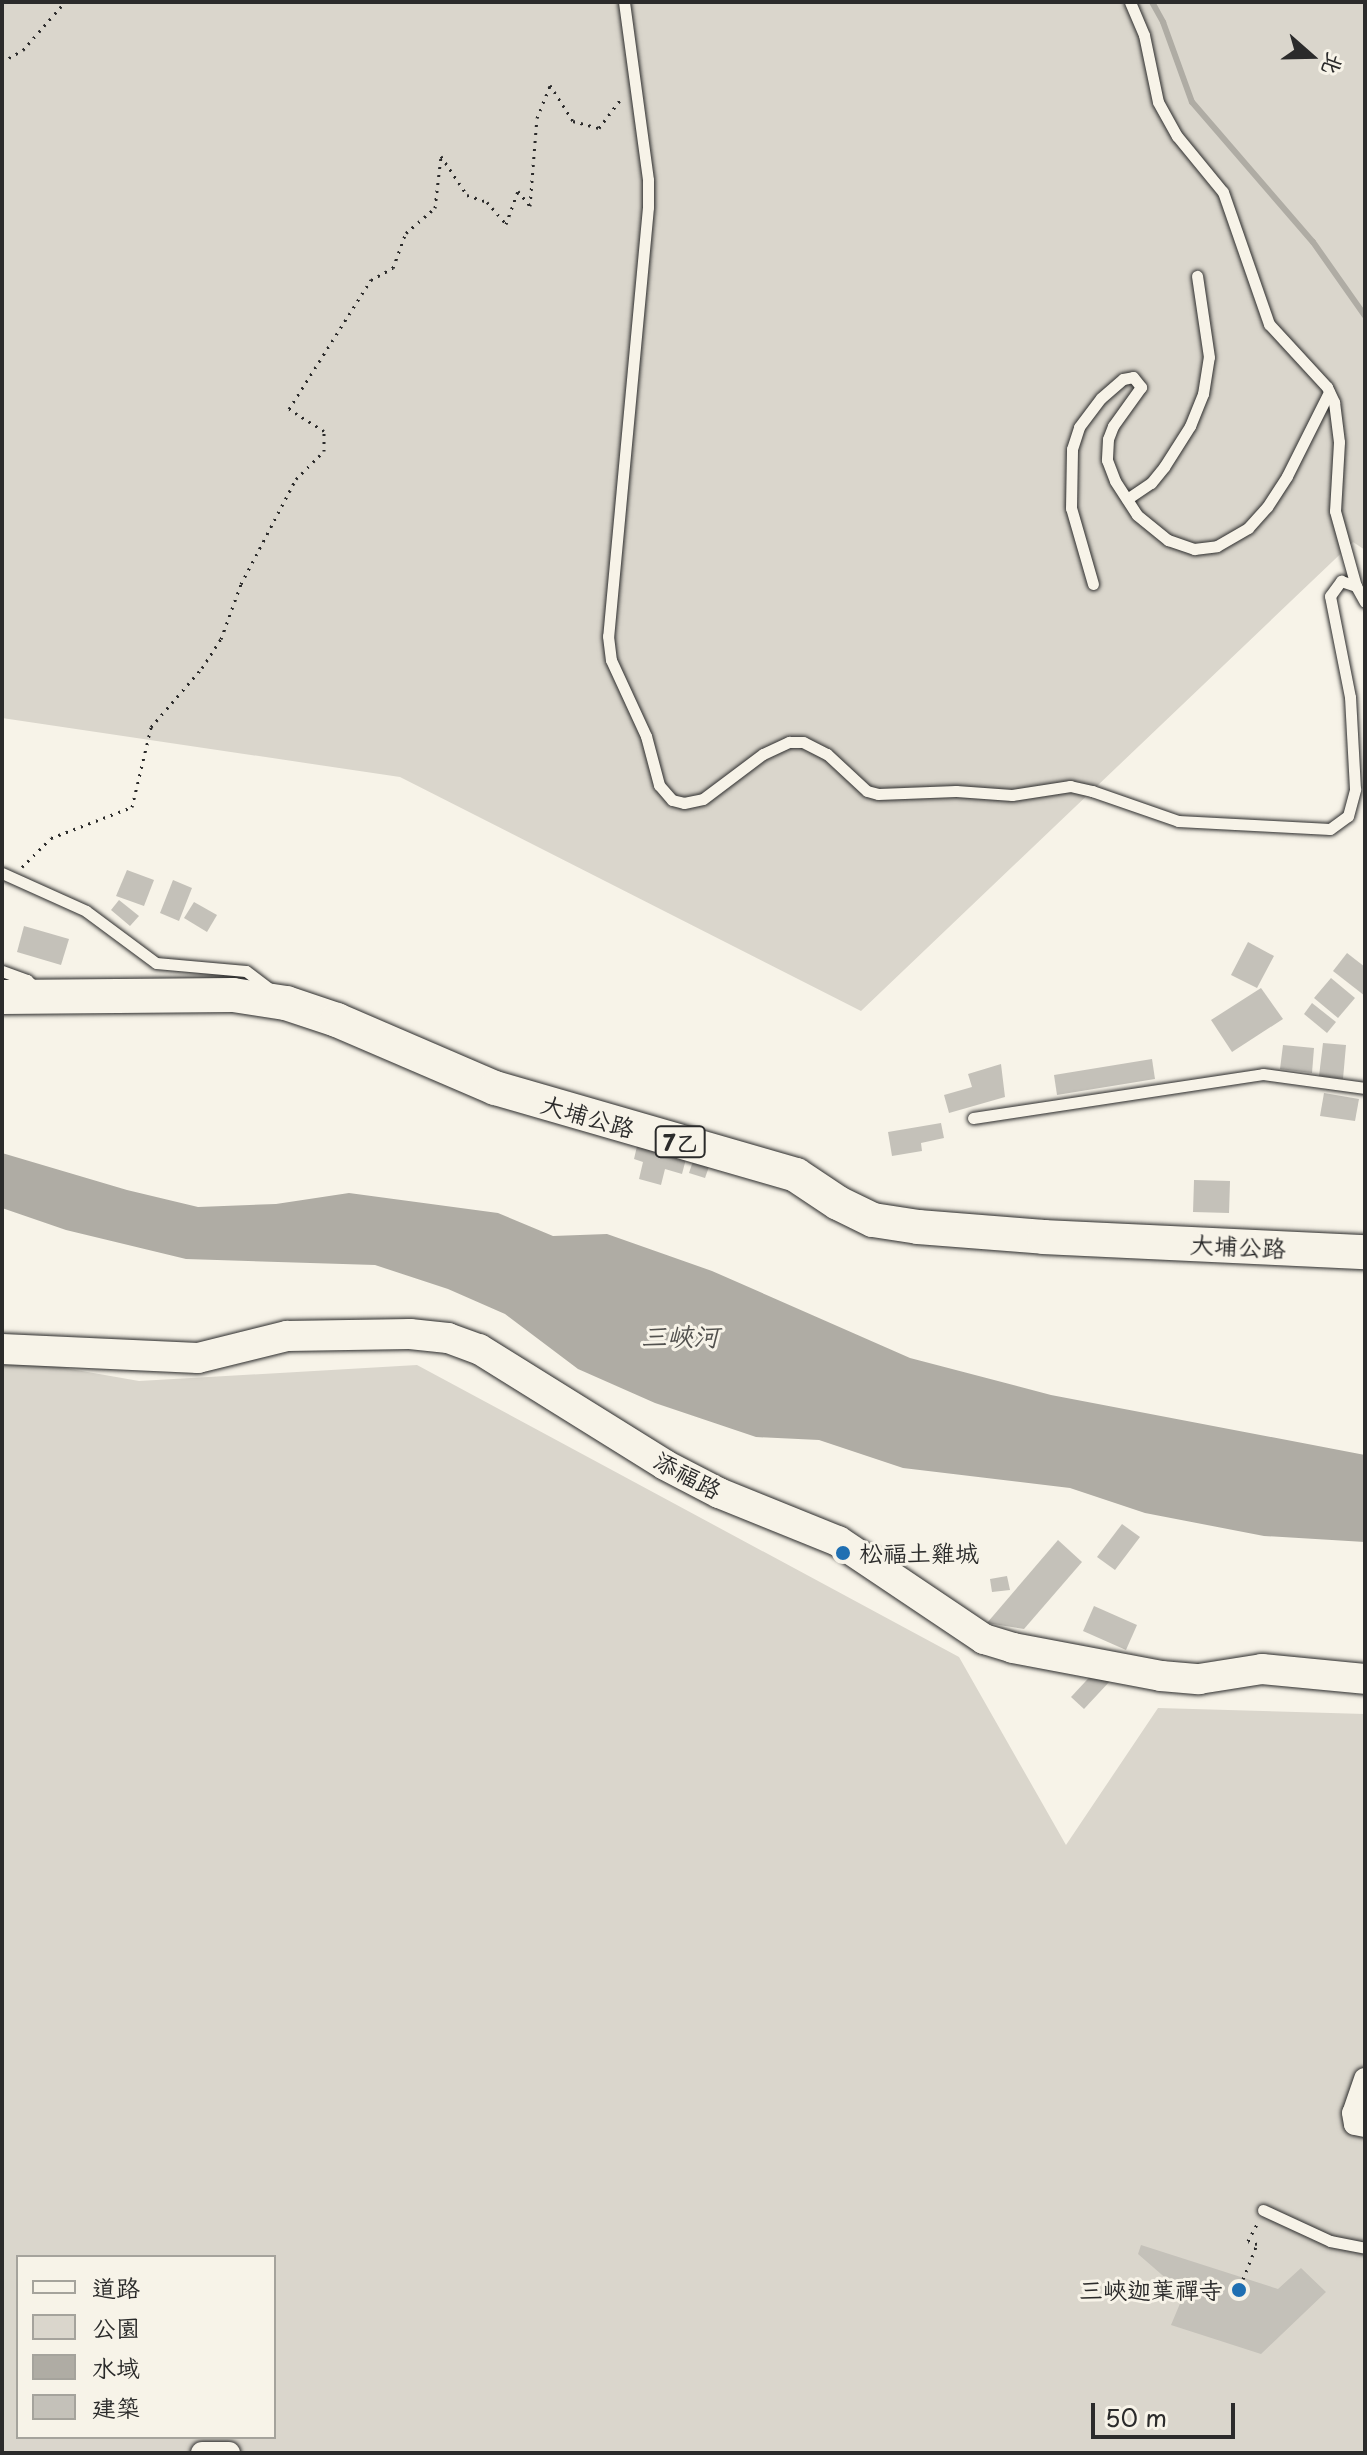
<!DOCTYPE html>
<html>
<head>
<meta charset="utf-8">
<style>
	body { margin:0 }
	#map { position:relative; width:1367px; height:2455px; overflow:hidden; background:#f7f3e8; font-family:"Playpen Sans","LXGW WenKai TC",sans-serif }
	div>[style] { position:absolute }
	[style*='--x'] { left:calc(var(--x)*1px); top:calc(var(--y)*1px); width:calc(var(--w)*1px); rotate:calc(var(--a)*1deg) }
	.green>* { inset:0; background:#dad6cc }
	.water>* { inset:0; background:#afaca4 }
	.stream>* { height:6px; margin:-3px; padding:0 3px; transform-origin:3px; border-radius:3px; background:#afaca4 }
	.building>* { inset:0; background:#c4c1b9 }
	.path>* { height:3px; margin-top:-1.5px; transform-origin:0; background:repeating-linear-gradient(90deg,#2b2b2b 0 2px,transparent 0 8px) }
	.roads { filter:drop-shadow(0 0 2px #2b2b2b) drop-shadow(0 0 2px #2b2b2b) }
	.lane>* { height:11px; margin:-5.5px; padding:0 5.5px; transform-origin:5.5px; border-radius:5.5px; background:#f7f3e8 }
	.street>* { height:22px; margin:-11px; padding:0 11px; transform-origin:11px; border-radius:11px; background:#f7f3e8 }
	.secondary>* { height:30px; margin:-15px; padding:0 15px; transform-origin:15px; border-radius:15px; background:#f7f3e8 }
	.primary>* { height:34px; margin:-17px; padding:0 17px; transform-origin:17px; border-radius:17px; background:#f7f3e8 }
	.dots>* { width:22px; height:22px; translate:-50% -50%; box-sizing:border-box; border:4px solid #f7f3e8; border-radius:50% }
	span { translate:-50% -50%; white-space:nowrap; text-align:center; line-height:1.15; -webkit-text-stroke:6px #f7f3e8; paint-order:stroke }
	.shield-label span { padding:2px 6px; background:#f7f3e8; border:2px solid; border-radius:6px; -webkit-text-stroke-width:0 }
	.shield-label { font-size:22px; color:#2b2b2b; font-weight:700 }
	.street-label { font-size:24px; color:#2b2b2b }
	.poi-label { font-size:24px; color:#2b2b2b }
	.left { translate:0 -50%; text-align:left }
	.right { translate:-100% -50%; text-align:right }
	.water-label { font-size:26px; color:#53524f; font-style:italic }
	.frame { position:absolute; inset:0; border:4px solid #2b2b2b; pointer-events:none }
	.legend { position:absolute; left:16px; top:2255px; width:260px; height:184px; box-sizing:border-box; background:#f7f3e8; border:2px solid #a5a39c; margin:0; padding:10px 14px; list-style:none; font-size:24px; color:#2b2b2b }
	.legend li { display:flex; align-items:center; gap:16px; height:40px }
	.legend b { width:40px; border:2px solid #a5a39c }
	.north { position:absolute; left:1271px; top:16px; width:80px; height:80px; -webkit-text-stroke:6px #f7f3e8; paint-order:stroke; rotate:110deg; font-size:22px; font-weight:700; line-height:32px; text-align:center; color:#2b2b2b }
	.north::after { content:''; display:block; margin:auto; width:28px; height:36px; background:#2b2b2b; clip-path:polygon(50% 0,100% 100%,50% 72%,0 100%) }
	.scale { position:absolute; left:1091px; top:2403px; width:144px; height:36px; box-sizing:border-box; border:4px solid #2b2b2b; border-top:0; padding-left:10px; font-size:24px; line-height:28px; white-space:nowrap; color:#2b2b2b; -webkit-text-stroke:6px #f7f3e8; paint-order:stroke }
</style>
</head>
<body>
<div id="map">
	<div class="green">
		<i style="clip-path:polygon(2px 2px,1365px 2px,1365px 550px,1353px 542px,861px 1011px,400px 777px,2px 718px)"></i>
		<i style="clip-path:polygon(evenodd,2px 1357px,139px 1381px,417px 1365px,959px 1657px,1066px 1845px,1158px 1708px,1365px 1714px,1365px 2453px,2px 2453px,2px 1357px,18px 2257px,274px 2257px,274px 2437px,18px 2437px,18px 2257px)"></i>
	</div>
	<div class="water">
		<i style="clip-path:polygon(2px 1153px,127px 1190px,198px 1207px,276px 1204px,349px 1193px,498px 1213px,553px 1236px,607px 1234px,712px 1271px,910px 1358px,1051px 1395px,1365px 1455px,1365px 1542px,1264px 1536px,1145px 1513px,1070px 1488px,903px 1468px,819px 1440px,756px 1437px,655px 1403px,578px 1369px,505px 1314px,448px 1289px,375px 1265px,186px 1259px,66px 1230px,2px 1208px)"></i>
	</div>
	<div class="stream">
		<i style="--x:1152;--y:2;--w:23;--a:61"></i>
		<i style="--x:1163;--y:22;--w:85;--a:70.1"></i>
		<i style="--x:1192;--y:102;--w:185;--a:49.2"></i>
		<i style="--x:1313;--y:242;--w:90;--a:54.9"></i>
	</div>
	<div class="building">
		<i style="clip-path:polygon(127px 870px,154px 880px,144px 906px,116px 896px)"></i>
		<i style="clip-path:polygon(173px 880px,192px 888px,179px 921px,160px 913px)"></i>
		<i style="clip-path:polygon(119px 900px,139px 916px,130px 926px,111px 910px)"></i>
		<i style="clip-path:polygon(194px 902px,217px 915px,207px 932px,184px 918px)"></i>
		<i style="clip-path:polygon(24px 926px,69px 939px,61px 965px,17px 952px)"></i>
		<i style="clip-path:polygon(1248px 942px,1274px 956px,1257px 988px,1231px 975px)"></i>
		<i style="clip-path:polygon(1347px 953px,1365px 967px,1365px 996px,1333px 971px)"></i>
		<i style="clip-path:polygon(1331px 978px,1355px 998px,1338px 1018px,1314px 998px)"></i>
		<i style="clip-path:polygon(1261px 988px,1283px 1019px,1232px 1052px,1211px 1020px)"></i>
		<i style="clip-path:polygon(1312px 1003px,1336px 1022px,1327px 1033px,1304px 1014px)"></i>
		<i style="clip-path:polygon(1323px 1043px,1346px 1045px,1343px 1079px,1319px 1076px)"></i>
		<i style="clip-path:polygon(1283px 1045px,1314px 1048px,1312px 1073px,1280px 1069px)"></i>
		<i style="clip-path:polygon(1152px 1059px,1155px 1079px,1057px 1095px,1054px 1075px)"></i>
		<i style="clip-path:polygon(1001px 1064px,1005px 1097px,949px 1113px,944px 1095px,972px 1087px,968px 1074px)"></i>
		<i style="clip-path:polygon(1324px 1093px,1359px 1099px,1355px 1121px,1320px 1116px)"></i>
		<i style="clip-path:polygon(941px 1123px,944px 1138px,921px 1143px,922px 1151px,892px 1156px,888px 1132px)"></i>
		<i style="clip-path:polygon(638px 1142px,687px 1155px,682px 1174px,665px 1169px,661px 1185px,639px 1179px,643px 1162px,634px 1159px)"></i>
		<i style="clip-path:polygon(695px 1155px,711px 1161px,705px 1178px,689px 1173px)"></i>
		<i style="clip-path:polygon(1194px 1180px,1230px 1181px,1229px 1213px,1193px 1212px)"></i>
		<i style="clip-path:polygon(1122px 1524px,1140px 1537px,1115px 1570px,1097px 1557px)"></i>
		<i style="clip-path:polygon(1058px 1540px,1082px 1562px,1024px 1629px,987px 1623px)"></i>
		<i style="clip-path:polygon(1007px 1576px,1010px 1590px,992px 1592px,990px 1579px)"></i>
		<i style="clip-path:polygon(1094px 1606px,1137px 1625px,1126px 1650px,1083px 1631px)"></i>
		<i style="clip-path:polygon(1098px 1668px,1111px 1680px,1084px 1709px,1071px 1697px)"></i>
		<i style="clip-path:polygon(1141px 2245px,1278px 2289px,1301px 2268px,1326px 2292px,1261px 2354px,1171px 2325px,1184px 2294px,1138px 2254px)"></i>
	</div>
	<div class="path">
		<i style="--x:2;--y:62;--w:24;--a:-30"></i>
		<i style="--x:23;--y:50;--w:64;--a:-48.8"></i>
		<i style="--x:22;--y:867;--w:41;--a:-45"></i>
		<i style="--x:51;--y:838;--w:87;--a:-20.9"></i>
		<i style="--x:132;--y:807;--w:82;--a:-76.6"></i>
		<i style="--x:151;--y:727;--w:78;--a:-49.2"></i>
		<i style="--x:202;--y:668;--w:35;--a:-57"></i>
		<i style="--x:221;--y:639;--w:59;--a:-70"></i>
		<i style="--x:241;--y:584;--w:119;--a:-62.4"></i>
		<i style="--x:296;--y:479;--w:40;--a:-45"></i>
		<i style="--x:324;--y:451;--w:20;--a:-90"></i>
		<i style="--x:324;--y:431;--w:41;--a:-147.8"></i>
		<i style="--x:289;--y:409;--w:153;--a:-57.6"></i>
		<i style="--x:371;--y:280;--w:25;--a:-29"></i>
		<i style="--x:393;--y:268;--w:37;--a:-70"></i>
		<i style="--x:406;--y:233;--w:38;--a:-41"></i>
		<i style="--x:435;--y:208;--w:52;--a:-83.4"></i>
		<i style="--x:441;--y:156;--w:47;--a:56.3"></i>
		<i style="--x:467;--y:195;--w:21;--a:19"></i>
		<i style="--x:487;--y:202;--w:29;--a:49"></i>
		<i style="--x:506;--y:224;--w:35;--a:-70"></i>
		<i style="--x:518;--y:191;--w:19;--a:51"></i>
		<i style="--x:530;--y:206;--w:88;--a:-85.5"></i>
		<i style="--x:537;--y:118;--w:35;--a:-68"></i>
		<i style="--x:550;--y:85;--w:43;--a:57.4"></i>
		<i style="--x:573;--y:121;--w:27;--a:15"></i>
		<i style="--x:599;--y:128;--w:36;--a:-53"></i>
		<i style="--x:1243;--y:2279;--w:38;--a:-68"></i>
		<i style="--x:1257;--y:2244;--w:9;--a:-162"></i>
		<i style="--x:1248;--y:2241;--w:19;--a:-62"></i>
	</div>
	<div class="roads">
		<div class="lane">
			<i style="--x:624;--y:2;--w:180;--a:82.3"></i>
			<i style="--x:648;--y:180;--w:27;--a:90"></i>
			<i style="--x:648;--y:207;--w:431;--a:95.3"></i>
			<i style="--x:608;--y:636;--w:24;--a:83"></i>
			<i style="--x:611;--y:660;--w:84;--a:65.3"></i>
			<i style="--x:646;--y:736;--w:51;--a:75.1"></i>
			<i style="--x:659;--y:785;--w:20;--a:49"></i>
			<i style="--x:672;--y:800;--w:12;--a:14"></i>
			<i style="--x:684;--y:803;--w:19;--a:-12"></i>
			<i style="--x:703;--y:799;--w:75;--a:-36.9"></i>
			<i style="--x:763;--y:754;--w:29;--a:-25"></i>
			<i style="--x:789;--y:742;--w:14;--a:0"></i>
			<i style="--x:803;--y:742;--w:27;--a:27"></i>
			<i style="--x:827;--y:754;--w:54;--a:42.8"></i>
			<i style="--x:867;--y:791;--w:11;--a:15"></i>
			<i style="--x:878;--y:794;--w:78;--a:-2.2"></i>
			<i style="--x:956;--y:791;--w:56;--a:4.1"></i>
			<i style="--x:1012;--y:795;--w:59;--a:-8.8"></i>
			<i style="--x:1070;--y:786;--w:23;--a:13"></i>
			<i style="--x:1092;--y:791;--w:91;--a:19.2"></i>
			<i style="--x:1178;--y:821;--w:152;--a:3"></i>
			<i style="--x:1330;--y:829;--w:22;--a:-36"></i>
			<i style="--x:1348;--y:816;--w:28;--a:-75"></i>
			<i style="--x:1355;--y:789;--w:92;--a:-93.1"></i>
			<i style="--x:1350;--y:697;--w:103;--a:-101.2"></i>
			<i style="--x:1330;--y:596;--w:19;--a:-54"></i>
			<i style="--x:1341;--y:581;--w:16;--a:18"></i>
			<i style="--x:1130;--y:2;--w:36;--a:67"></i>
			<i style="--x:1144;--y:35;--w:68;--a:78.2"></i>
			<i style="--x:1158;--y:102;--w:39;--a:61"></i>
			<i style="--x:1177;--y:136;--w:72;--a:50.6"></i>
			<i style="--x:1223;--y:192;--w:140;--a:70.8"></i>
			<i style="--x:1269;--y:324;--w:86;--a:47.4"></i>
			<i style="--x:1327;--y:387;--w:17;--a:65"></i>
			<i style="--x:1334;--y:402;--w:40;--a:82.9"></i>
			<i style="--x:1339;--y:442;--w:69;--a:93.3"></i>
			<i style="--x:1335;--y:511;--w:78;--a:74.4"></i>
			<i style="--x:1356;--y:586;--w:18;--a:61"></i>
			<i style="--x:1127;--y:499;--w:29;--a:-34"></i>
			<i style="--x:1151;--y:483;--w:21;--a:-51"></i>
			<i style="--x:1164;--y:467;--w:49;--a:-57.6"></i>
			<i style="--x:1190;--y:426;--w:35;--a:-68"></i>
			<i style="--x:1203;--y:394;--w:37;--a:-81"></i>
			<i style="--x:1209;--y:357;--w:82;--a:-98.4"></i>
			<i style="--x:1093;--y:584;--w:79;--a:-106.1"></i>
			<i style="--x:1071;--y:508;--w:59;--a:-89"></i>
			<i style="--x:1072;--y:449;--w:23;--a:-72"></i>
			<i style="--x:1079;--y:427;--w:36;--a:-53"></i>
			<i style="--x:1101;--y:398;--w:29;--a:-41"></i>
			<i style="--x:1123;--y:379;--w:10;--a:-11"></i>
			<i style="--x:1133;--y:377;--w:13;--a:51"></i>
			<i style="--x:1141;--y:387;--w:48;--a:125.7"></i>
			<i style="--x:1113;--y:426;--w:14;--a:111"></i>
			<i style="--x:1108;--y:439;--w:21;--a:93"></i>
			<i style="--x:1107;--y:460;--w:22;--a:69"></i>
			<i style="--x:1115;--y:481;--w:40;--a:57.1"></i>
			<i style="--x:1137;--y:515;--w:40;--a:39"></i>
			<i style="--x:1168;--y:540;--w:28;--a:19"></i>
			<i style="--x:1194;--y:549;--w:23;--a:-7"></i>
			<i style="--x:1217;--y:546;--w:36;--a:-30"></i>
			<i style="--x:1248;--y:528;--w:28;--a:-48"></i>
			<i style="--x:1267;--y:507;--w:37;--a:-57"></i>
			<i style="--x:1287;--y:476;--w:94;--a:-63.4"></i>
			<i style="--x:2;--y:873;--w:92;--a:24.3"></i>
			<i style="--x:86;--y:911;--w:87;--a:36.6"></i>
			<i style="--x:156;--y:963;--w:90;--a:5.1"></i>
			<i style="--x:246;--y:971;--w:35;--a:37"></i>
			<i style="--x:2;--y:971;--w:27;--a:20"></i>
			<i style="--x:27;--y:980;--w:12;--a:42"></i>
			<i style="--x:973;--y:1118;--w:293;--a:-8.6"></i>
			<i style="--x:1263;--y:1074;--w:103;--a:7.8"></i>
			<i style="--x:1263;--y:2210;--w:74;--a:24.8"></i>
			<i style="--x:1330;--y:2241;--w:36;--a:11"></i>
		</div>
		<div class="street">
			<i style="--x:1365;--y:2079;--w:36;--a:109"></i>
			<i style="--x:1353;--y:2113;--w:11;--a:80"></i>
			<i style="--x:1355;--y:2124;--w:10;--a:11"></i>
			<i style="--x:202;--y:2453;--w:27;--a:0"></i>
		</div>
		<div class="secondary">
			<i style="--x:2;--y:1349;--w:196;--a:2.6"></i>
			<i style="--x:198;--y:1358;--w:92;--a:-13.9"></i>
			<i style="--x:287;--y:1336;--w:123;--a:-0.9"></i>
			<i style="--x:410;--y:1334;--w:38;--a:6"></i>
			<i style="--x:448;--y:1338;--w:33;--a:20"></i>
			<i style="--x:479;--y:1349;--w:219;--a:31.9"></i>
			<i style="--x:665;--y:1465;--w:61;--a:27.4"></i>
			<i style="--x:719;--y:1493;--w:128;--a:22"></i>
			<i style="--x:838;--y:1541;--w:176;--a:33.9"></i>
			<i style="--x:984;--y:1639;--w:30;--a:17"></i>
			<i style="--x:1013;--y:1648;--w:151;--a:10.7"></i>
			<i style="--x:1161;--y:1676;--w:38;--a:5"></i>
			<i style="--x:1199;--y:1679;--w:64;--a:-9"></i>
			<i style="--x:1262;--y:1669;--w:103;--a:5.5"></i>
		</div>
		<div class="primary">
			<i style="--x:2;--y:997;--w:231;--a:-0.5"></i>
			<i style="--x:233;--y:995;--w:54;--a:8.6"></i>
			<i style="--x:286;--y:1003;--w:54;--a:18.4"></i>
			<i style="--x:337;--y:1020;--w:172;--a:23.3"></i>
			<i style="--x:495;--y:1088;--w:313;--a:16.1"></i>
			<i style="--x:796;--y:1175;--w:50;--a:33.7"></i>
			<i style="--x:838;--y:1203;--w:39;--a:26"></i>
			<i style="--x:873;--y:1220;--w:46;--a:8.8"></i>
			<i style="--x:918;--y:1227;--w:126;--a:4.5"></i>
			<i style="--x:1044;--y:1237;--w:321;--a:2.7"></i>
		</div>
	</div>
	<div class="dots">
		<i style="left:843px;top:1553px;background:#1f6fb2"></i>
		<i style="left:1239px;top:2290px;background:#1f6fb2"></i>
	</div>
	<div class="shield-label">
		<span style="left:680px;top:1142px">7乙</span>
	</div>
	<div class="street-label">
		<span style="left:588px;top:1116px;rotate:16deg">大埔公路</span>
		<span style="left:1238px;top:1246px;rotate:3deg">大埔公路</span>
		<span style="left:688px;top:1475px;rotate:28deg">添福路</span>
	</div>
	<div class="poi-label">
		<span class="left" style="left:859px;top:1553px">松福土雞城</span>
		<span class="right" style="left:1223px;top:2290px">三峽迦葉禪寺</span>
	</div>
	<div class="water-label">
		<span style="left:680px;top:1336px">三峽河</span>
	</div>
	<div class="frame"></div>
	<ul class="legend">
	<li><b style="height:10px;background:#f7f3e8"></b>道路</li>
	<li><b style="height:22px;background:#dad6cc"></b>公園</li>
	<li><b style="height:22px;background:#afaca4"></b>水域</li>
	<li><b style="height:22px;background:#c4c1b9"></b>建築</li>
	</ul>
	<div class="north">北</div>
	<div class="scale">50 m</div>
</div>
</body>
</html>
